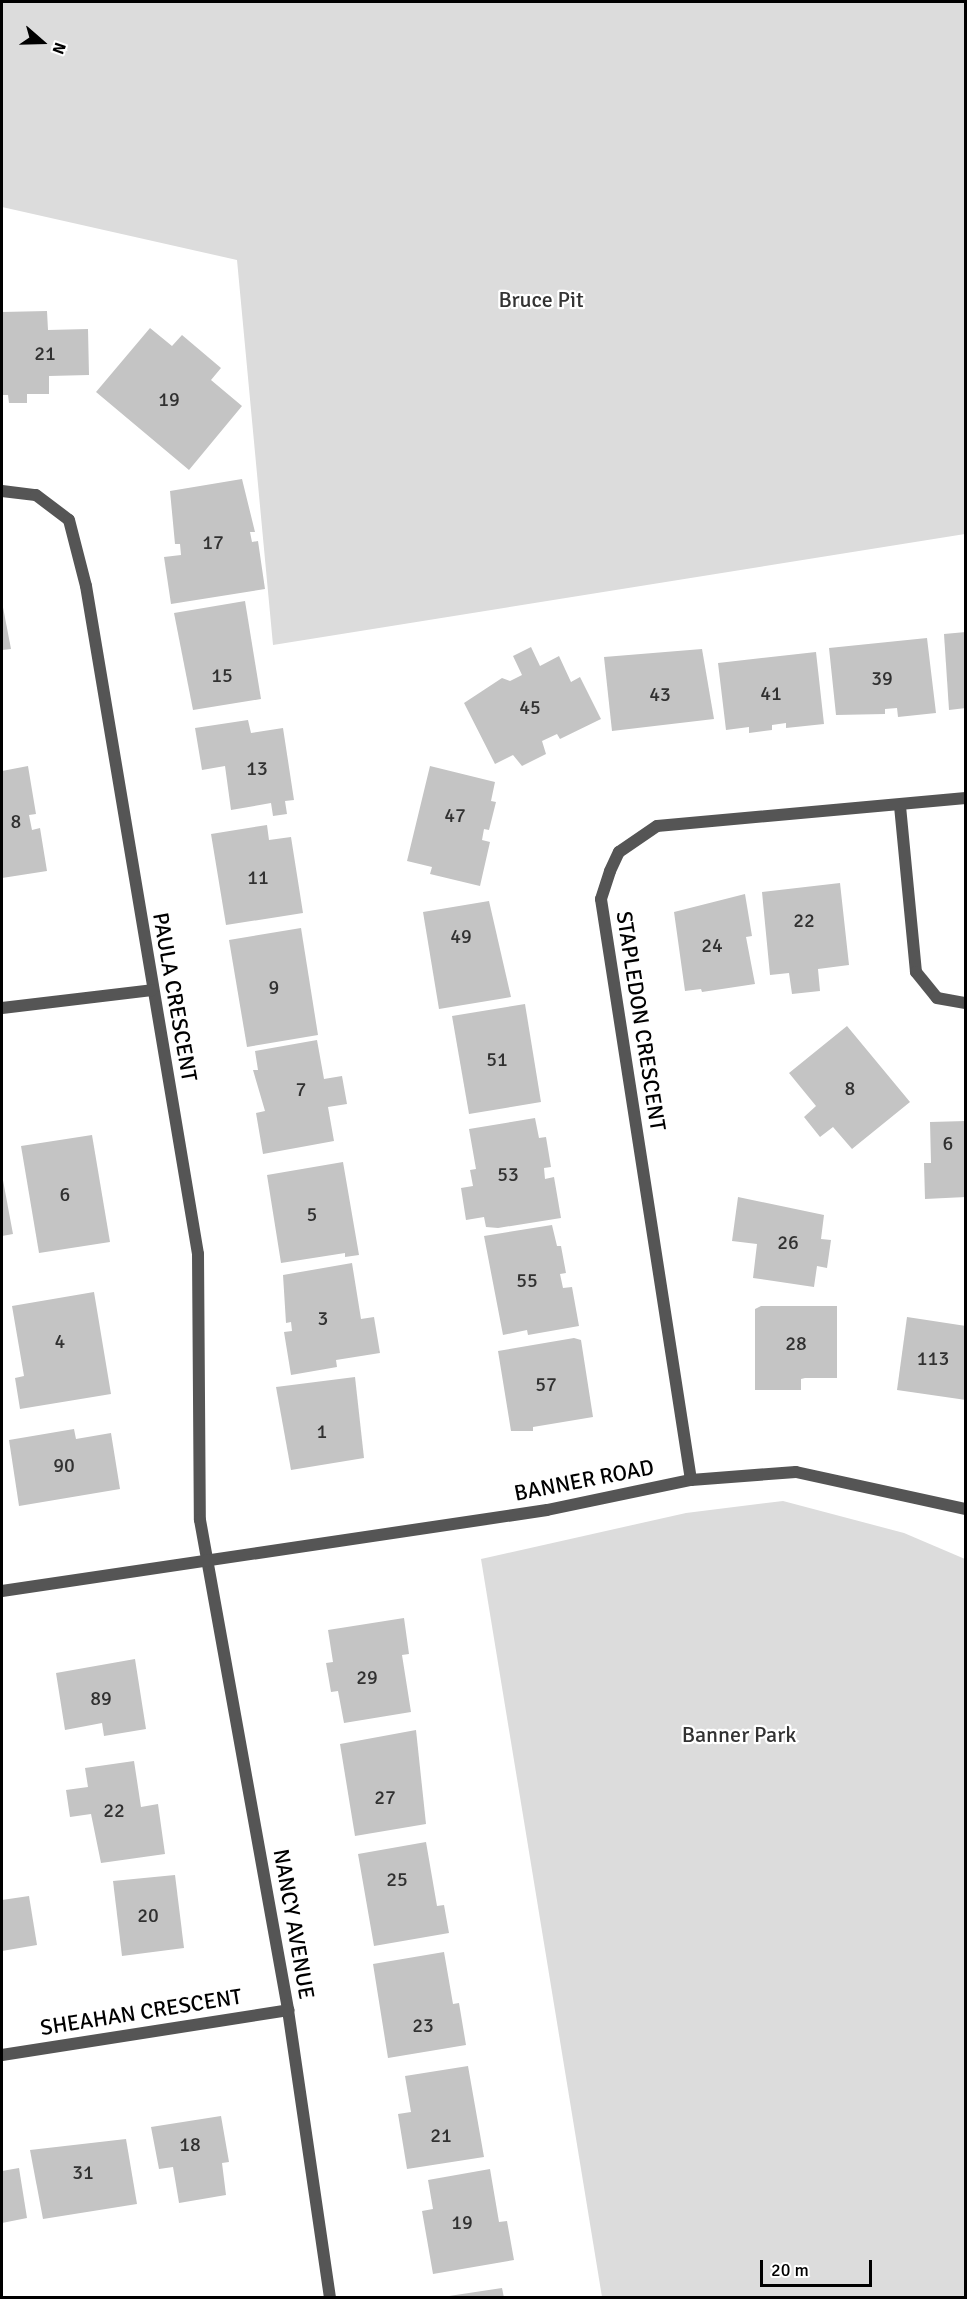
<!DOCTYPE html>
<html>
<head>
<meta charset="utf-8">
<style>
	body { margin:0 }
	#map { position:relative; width:967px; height:2299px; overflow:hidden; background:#fff; font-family:Signika,sans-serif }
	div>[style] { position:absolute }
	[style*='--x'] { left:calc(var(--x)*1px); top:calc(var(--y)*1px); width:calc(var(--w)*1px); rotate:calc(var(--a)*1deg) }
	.green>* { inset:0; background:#dcdcdc }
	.building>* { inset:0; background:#c4c4c4 }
	.minor>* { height:12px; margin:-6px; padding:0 6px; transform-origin:6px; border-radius:6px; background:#555 }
	.tertiary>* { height:12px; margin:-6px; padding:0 6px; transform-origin:6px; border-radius:6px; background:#555 }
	span { translate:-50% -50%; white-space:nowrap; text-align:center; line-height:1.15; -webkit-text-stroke:4.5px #fff; paint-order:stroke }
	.number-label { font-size:20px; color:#313131 }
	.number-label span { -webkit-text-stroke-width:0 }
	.park-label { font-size:22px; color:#333 }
	.street-label { font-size:22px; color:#000 }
	.frame { position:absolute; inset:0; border:3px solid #000; pointer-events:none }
	.north { position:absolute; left:12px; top:12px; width:60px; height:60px; -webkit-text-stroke:4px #fff; paint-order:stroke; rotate:110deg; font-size:16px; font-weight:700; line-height:24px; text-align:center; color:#000 }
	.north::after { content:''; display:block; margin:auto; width:21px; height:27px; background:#000; clip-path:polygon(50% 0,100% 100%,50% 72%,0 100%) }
	.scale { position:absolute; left:760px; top:2260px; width:112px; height:27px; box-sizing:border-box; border:3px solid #000; border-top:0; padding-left:8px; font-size:18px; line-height:21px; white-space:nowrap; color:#000; -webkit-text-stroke:4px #fff; paint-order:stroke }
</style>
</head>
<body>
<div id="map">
	<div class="green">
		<i style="clip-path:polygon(2px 2px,965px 2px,965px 534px,273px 645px,237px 260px,2px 207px)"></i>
		<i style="clip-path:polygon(783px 1501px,904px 1533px,965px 1559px,965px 2297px,602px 2297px,481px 1559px,686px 1513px)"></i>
	</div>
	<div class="building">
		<i style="clip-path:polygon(47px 311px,48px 330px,88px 329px,89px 375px,49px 376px,49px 394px,27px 394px,27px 403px,9px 403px,8px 395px,2px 395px,2px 312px)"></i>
		<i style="clip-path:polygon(150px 328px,172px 346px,182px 335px,221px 368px,211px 380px,242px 406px,189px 470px,96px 392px)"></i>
		<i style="clip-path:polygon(242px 479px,255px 532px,250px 532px,252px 542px,258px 541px,265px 589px,171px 604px,164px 557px,181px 555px,180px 544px,175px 544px,170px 491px)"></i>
		<i style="clip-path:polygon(245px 601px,261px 699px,193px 710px,174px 613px)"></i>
		<i style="clip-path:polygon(2px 602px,11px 649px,2px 650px)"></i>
		<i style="clip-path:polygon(966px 632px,966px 708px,949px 710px,944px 634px)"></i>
		<i style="clip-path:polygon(927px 638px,936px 713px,898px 717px,897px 708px,885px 709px,885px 714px,836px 715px,829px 648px)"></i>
		<i style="clip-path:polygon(531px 647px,540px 666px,559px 656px,571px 682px,580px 677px,601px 719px,560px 739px,557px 734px,542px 741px,546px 754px,522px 766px,513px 755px,495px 764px,464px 703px,502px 678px,510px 681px,522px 675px,513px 656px)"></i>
		<i style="clip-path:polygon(702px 649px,714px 719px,612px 731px,604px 657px)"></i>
		<i style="clip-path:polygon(816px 652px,824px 724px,786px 728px,786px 723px,772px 725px,772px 730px,749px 733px,749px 727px,726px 730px,718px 663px)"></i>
		<i style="clip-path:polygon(248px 720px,251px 733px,283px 728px,294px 800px,285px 801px,287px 814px,273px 816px,271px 803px,231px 810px,225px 766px,202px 770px,195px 728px)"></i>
		<i style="clip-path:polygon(28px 766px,36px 814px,29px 815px,32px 830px,40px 828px,47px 871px,2px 878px,2px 771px)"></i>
		<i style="clip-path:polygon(430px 766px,495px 782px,491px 801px,496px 802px,489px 830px,484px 829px,482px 840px,490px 842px,480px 886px,430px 874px,432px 867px,407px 861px)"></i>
		<i style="clip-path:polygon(267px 825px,269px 840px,291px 837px,303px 913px,226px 925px,211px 834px)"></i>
		<i style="clip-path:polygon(840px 883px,849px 965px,818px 969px,820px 991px,792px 994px,789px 973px,770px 975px,762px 892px)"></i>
		<i style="clip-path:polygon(745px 894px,752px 936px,746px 937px,755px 984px,702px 992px,701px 989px,685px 991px,674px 912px)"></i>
		<i style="clip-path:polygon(489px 901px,511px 997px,439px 1009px,423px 912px)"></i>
		<i style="clip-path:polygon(301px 928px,318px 1035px,247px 1047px,229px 940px)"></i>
		<i style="clip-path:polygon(525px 1004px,541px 1102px,469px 1114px,452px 1016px)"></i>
		<i style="clip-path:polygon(847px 1026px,910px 1102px,852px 1149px,833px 1127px,820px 1137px,804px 1117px,816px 1106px,789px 1073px)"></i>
		<i style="clip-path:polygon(317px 1040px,324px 1079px,342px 1076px,347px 1104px,328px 1107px,334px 1141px,263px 1154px,256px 1113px,265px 1111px,253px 1070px,258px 1070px,255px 1051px)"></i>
		<i style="clip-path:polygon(535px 1118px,539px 1138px,546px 1137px,551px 1167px,544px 1168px,545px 1179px,554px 1177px,561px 1218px,498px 1228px,486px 1227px,484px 1217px,466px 1220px,461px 1188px,473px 1186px,470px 1170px,476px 1169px,469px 1129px)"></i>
		<i style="clip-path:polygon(966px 1121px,966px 1197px,925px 1199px,924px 1163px,931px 1163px,930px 1122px)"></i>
		<i style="clip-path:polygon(92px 1135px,110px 1242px,39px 1253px,21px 1146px)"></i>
		<i style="clip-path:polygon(343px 1162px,359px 1255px,345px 1257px,345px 1253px,281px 1263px,267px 1175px)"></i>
		<i style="clip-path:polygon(2px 1175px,13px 1234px,2px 1236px)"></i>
		<i style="clip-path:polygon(738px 1197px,824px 1215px,821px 1239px,831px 1240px,827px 1268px,817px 1266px,814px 1287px,753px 1278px,757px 1244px,732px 1241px)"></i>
		<i style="clip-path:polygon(552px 1225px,557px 1246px,561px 1246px,566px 1273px,560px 1274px,563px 1288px,572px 1287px,579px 1326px,528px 1335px,527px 1330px,503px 1335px,484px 1236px)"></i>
		<i style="clip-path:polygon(352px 1263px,361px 1319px,374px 1317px,380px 1353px,336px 1360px,337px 1367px,291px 1375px,284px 1332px,292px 1331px,291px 1322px,286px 1323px,283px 1275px)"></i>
		<i style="clip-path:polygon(94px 1292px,111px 1394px,20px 1409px,15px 1378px,24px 1376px,12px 1306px)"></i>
		<i style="clip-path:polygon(761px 1306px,837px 1306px,837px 1378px,805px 1378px,801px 1379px,801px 1390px,755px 1390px,755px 1309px)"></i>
		<i style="clip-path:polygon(907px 1317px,966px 1326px,966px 1400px,897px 1390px)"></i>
		<i style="clip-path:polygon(574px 1338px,581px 1340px,593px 1417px,533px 1427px,533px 1431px,511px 1431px,498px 1351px)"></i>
		<i style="clip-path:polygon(355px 1377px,364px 1458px,291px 1470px,276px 1387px)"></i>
		<i style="clip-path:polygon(74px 1429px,76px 1439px,111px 1433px,120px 1489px,19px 1506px,9px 1440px)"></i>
		<i style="clip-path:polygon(404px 1618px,409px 1654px,402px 1655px,411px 1712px,344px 1723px,338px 1691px,331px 1692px,326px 1663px,333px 1662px,328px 1630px)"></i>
		<i style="clip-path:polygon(135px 1659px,146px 1729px,104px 1736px,102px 1723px,65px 1730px,56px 1673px)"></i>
		<i style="clip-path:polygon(416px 1730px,426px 1824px,355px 1836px,340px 1744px)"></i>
		<i style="clip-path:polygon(134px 1761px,141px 1807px,158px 1804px,165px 1854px,101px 1863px,91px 1814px,70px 1817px,66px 1790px,88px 1787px,85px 1768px)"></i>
		<i style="clip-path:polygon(426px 1842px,437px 1906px,444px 1905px,449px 1933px,374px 1946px,358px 1854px)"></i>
		<i style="clip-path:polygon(175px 1875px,184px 1948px,122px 1956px,113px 1881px)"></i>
		<i style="clip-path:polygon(29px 1896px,37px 1945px,2px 1951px,2px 1900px)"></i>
		<i style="clip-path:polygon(444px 1952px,453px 2004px,459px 2003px,466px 2045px,388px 2058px,373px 1964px)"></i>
		<i style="clip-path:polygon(468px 2066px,484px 2157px,407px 2169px,398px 2114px,411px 2112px,405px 2076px)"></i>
		<i style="clip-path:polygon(221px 2116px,229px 2162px,222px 2163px,226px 2195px,179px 2203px,173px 2167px,159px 2169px,151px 2127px)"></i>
		<i style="clip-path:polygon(126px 2139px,137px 2204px,43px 2219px,30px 2150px)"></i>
		<i style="clip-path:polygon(19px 2168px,27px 2218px,2px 2223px,2px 2171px)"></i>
		<i style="clip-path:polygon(490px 2169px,499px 2222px,507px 2221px,514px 2260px,433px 2274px,422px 2211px,433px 2209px,428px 2180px)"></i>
		<i style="clip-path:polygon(502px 2288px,504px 2298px,449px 2298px,449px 2296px)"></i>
	</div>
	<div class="minor">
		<i style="--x:2;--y:491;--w:34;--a:7"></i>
		<i style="--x:36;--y:495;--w:41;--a:37.1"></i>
		<i style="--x:69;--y:520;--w:68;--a:75.6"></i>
		<i style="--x:86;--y:586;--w:677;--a:80.48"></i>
		<i style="--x:198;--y:1254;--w:266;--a:89.6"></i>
		<i style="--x:200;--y:1520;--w:498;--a:79.8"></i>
		<i style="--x:288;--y:2010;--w:291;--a:81.7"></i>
		<i style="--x:900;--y:806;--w:167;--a:84.5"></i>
		<i style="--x:916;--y:972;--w:33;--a:51"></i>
		<i style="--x:937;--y:998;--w:29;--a:10"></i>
		<i style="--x:2;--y:1008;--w:151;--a:-6.8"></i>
		<i style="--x:691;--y:1480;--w:588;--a:-98.81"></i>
		<i style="--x:601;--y:899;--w:29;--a:-72"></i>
		<i style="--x:610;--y:871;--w:21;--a:-65"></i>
		<i style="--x:619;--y:852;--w:46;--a:-34.4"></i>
		<i style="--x:657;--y:826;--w:310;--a:-5.2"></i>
		<i style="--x:2;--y:2055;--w:290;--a:-8.9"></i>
	</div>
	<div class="tertiary">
		<i style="--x:2;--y:1591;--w:551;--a:-8.45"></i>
		<i style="--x:547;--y:1510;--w:147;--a:-11.8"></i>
		<i style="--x:691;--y:1480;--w:105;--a:-4.4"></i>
		<i style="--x:796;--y:1472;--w:174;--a:12.3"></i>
	</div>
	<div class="number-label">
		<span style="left:45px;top:353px">21</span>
		<span style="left:169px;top:399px">19</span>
		<span style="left:213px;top:542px">17</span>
		<span style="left:222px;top:675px">15</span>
		<span style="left:882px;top:678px">39</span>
		<span style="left:771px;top:693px">41</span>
		<span style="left:660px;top:694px">43</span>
		<span style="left:530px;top:707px">45</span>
		<span style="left:257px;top:768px">13</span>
		<span style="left:455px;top:815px">47</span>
		<span style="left:16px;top:821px">8</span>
		<span style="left:258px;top:877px">11</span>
		<span style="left:804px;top:920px">22</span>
		<span style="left:461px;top:936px">49</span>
		<span style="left:712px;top:945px">24</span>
		<span style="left:274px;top:987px">9</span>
		<span style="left:497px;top:1059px">51</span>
		<span style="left:850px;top:1088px">8</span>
		<span style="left:301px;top:1089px">7</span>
		<span style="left:948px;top:1143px">6</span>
		<span style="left:508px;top:1174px">53</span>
		<span style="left:65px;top:1194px">6</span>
		<span style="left:312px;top:1214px">5</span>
		<span style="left:788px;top:1242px">26</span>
		<span style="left:527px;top:1280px">55</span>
		<span style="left:323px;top:1318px">3</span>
		<span style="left:60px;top:1341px">4</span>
		<span style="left:796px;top:1343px">28</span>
		<span style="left:933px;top:1358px">113</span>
		<span style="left:546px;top:1384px">57</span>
		<span style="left:322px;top:1431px">1</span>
		<span style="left:64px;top:1465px">90</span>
		<span style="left:367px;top:1677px">29</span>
		<span style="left:101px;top:1698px">89</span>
		<span style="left:385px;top:1797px">27</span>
		<span style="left:114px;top:1810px">22</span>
		<span style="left:397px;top:1879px">25</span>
		<span style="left:148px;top:1915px">20</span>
		<span style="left:423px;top:2025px">23</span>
		<span style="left:441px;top:2135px">21</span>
		<span style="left:190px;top:2144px">18</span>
		<span style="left:83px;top:2172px">31</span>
		<span style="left:462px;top:2222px">19</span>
	</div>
	<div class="park-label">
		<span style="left:541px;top:300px">Bruce Pit</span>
		<span style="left:739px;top:1735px">Banner Park</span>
	</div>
	<div class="street-label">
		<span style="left:175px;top:997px;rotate:80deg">PAULA CRESCENT</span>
		<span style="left:641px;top:1021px;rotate:81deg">STAPLEDON CRESCENT</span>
		<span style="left:584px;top:1480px;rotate:-11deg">BANNER ROAD</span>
		<span style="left:294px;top:1924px;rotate:80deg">NANCY AVENUE</span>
		<span style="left:141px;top:2012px;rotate:-9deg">SHEAHAN CRESCENT</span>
	</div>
	<div class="frame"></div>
	<div class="north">N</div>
	<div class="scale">20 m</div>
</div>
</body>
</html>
